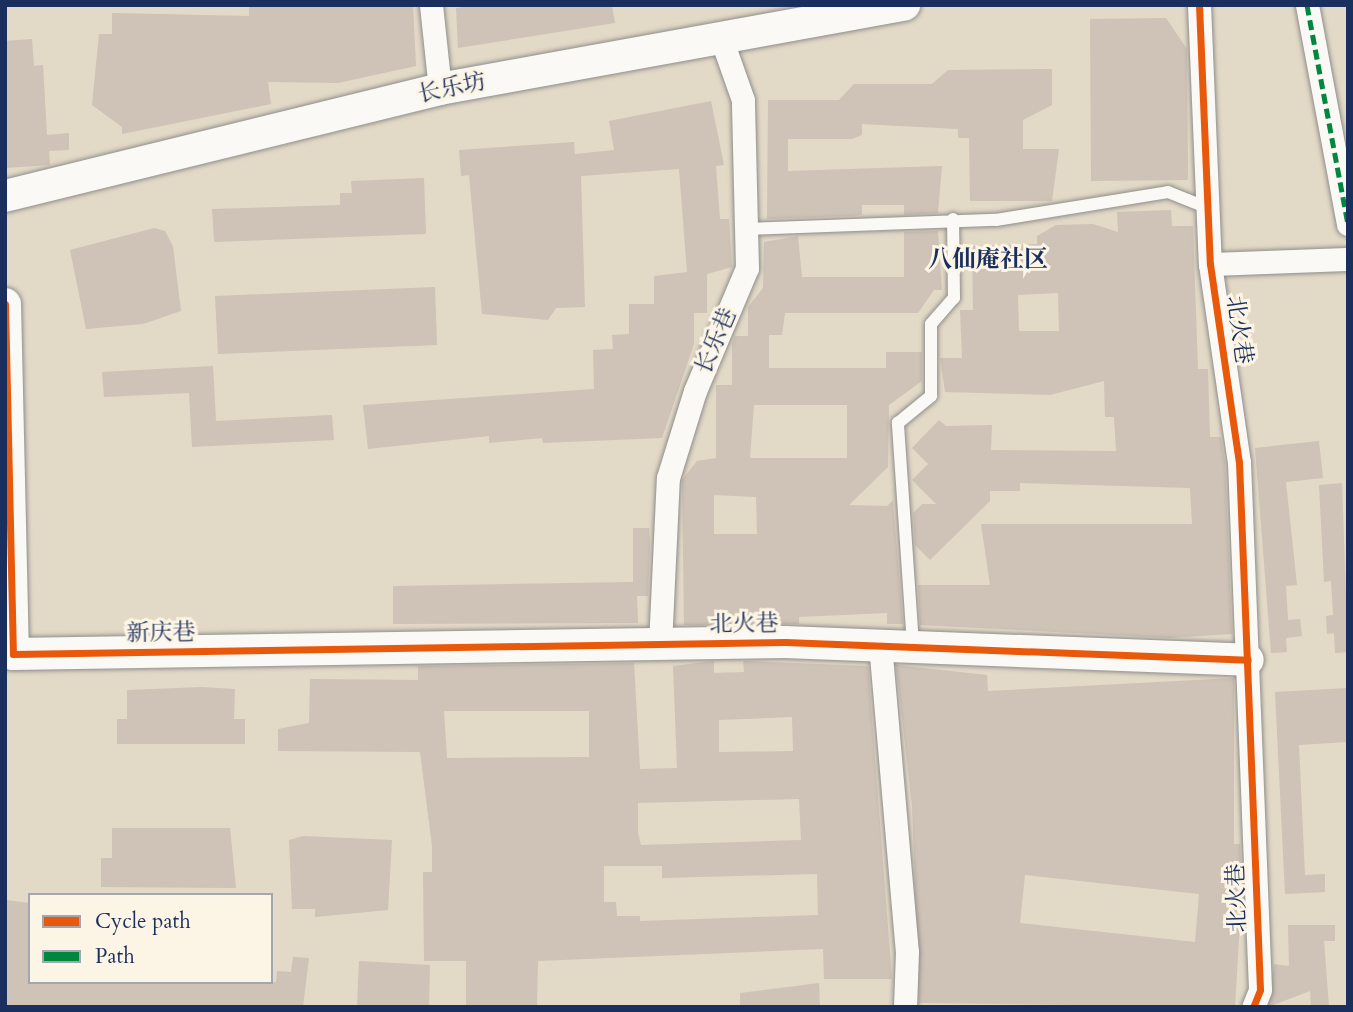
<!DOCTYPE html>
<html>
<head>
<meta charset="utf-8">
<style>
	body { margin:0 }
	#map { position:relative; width:1353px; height:1012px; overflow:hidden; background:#e2d9c6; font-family:Cardo,"Noto Serif SC",serif }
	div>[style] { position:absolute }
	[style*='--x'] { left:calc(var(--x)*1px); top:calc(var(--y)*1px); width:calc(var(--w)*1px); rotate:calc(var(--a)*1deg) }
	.building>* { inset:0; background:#cfc2b6 }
	.roads { filter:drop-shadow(0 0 2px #8f8e8c) drop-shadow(0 0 2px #8f8e8c) }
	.lane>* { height:12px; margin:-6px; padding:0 6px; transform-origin:6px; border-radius:6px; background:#fbf9f6 }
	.street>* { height:23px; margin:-11.5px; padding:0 11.5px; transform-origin:11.5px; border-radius:11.5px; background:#fbf9f6 }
	.secondary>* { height:32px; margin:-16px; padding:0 16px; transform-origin:16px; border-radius:16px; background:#fbf9f6 }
	.quiet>* { height:5px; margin-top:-2.5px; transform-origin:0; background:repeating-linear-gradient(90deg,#00873e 0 10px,transparent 0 15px) }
	.cycleway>* { height:7px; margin:-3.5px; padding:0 3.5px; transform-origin:3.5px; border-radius:3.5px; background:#e8590c }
	span { translate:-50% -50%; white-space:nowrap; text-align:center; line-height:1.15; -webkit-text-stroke:6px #fcf5e5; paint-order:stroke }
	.street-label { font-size:23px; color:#1b2f5e }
	.neighbourhood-label { font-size:24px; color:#1b2f5e; font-weight:700 }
	.frame { position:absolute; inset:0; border:7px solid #1b2f5e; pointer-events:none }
	.legend { position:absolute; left:28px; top:893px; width:245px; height:91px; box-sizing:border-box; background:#fcf5e5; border:2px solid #a2a6af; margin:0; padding:9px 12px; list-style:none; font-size:21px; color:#1b2f5e }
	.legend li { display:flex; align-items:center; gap:14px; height:35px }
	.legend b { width:35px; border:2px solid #a2a6af }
</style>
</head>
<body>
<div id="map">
	<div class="building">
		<i style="clip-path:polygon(249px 5px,413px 5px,416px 66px,338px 83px,268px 82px,271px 104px,122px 134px,122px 127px,92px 105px,99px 34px,112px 34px,112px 13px,249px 16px)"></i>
		<i style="clip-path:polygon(476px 5px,612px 5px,615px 23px,458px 48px,456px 8px)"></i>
		<i style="clip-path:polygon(1166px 18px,1187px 49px,1188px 180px,1091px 181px,1090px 19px)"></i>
		<i style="clip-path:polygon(32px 39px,34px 66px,43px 65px,47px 135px,69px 133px,69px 150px,49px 151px,50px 165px,5px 168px,5px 41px)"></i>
		<i style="clip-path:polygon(1052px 69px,1052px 105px,1023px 120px,1023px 149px,1059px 149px,1052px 201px,970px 201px,969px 138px,958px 138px,958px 129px,862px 124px,862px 135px,852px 139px,788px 139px,788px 171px,942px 166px,938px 213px,904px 215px,904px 205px,862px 205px,862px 215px,852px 216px,767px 219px,768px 100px,839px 100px,854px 84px,932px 84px,948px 70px)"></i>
		<i style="clip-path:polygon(711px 101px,724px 165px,716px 166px,720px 219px,729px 219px,732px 267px,707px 274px,707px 313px,694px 313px,694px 344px,662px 438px,543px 443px,542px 438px,489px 443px,489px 436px,368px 449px,363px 405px,594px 389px,593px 350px,613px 349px,612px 335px,629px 334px,629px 304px,654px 304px,654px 276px,687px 272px,679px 169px,581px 176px,585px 307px,556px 308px,548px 320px,482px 314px,469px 175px,461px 176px,459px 150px,574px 142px,575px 154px,614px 150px,609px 121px)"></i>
		<i style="clip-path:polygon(424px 178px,426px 234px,214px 242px,212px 209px,340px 205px,340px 193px,352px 193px,351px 181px)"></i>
		<i style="clip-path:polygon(evenodd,1171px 210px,1172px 226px,1193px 226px,1198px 369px,1208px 369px,1210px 437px,1221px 437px,1225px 463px,1232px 634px,1169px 638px,920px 625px,918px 585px,990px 585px,981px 524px,1192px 524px,1190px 488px,1020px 483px,1020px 491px,990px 491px,990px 501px,930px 560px,915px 545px,913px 513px,922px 504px,936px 504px,912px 480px,928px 464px,912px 448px,939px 420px,946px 426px,992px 425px,991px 450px,1116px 451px,1114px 417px,1105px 417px,1104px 381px,1050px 395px,945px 392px,940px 358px,962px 358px,960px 310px,973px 310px,972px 246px,1037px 244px,1037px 236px,1056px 225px,1093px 224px,1118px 232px,1117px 212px,1171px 210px,1058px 293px,1059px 331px,1019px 331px,1018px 295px,1058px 293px)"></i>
		<i style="clip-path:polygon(154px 228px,165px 231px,173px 246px,181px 311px,143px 324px,86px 329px,70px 250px)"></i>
		<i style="clip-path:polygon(evenodd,938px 231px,942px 290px,934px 290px,918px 313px,785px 313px,782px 335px,769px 335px,769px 368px,886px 368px,886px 352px,922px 352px,922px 381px,889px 405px,888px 467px,849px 505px,887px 506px,893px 500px,903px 624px,887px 624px,887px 613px,799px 617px,799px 624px,684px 625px,682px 480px,697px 461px,716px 458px,716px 385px,732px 385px,732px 344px,735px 336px,748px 336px,748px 307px,763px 288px,764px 242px,798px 236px,802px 277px,904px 277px,904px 232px,938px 231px,754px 405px,847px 405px,847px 458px,750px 458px,754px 405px,938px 231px,714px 495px,756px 497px,757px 534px,714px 534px,714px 495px)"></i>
		<i style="clip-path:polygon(435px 287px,437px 345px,218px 354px,215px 296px)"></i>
		<i style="clip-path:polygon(213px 366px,216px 421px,332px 415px,334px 440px,192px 447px,189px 393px,104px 397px,102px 372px)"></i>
		<i style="clip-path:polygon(1319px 441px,1323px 478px,1286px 482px,1297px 585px,1286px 586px,1288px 620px,1300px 619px,1302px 636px,1286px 638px,1287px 652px,1271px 653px,1255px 448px)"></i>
		<i style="clip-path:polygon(1342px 483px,1348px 652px,1335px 653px,1334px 633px,1327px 634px,1326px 616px,1333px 615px,1331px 581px,1324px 582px,1319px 485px)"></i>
		<i style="clip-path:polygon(633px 528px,649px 528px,650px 544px,648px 596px,637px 596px,638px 623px,393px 624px,393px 586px,633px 582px)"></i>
		<i style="clip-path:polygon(evenodd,714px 661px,714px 673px,744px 672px,743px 661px,868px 666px,892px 979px,824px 979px,823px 949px,538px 961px,537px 1007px,466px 1007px,466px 961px,424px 961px,423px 872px,432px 872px,432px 846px,420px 752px,278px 751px,278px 729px,309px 723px,310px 679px,418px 680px,418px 666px,634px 663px,640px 769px,677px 768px,673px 666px,714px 661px,444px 711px,589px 711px,589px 757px,447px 758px,444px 711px,714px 661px,792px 717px,793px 751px,719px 752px,719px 720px,792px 717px,714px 661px,799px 799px,801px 840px,641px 845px,638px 833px,638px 803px,799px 799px,714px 661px,604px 866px,662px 866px,662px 878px,817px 874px,818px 915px,640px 921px,640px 916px,617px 916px,616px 902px,604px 902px,604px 866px)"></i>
		<i style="clip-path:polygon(evenodd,896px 665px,987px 675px,988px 691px,1234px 678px,1234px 844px,1240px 844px,1242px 889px,1235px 1007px,919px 1003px,912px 806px,896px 665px,1025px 875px,1199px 894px,1195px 942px,1020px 923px,1025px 875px)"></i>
		<i style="clip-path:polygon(202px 687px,235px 689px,234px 719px,245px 719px,245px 744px,117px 744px,117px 719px,127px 719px,127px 690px)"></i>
		<i style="clip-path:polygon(1348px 688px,1347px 742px,1299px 745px,1305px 875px,1325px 874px,1325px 892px,1285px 894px,1275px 692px)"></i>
		<i style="clip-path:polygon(112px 828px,230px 828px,236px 888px,101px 887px,101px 858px,112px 858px)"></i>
		<i style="clip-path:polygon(303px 836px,392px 840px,388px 910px,315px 917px,315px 909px,292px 909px,289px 840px)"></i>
		<i style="clip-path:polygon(5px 900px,30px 903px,30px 982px,276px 982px,277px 971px,291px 972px,293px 957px,309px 958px,303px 1007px,5px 1007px)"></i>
		<i style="clip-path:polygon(1288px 925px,1335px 925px,1335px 941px,1324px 941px,1329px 1007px,1311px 1007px,1310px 991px,1268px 1007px,1274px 964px,1289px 966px)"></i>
		<i style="clip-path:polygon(359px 961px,430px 965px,429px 1007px,357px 1007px)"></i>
		<i style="clip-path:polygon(819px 983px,820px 1007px,740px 1007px,740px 993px)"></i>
	</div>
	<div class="roads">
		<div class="lane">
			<i style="--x:746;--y:229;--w:250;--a:-2.1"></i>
			<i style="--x:996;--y:220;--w:174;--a:-9.2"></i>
			<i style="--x:1168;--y:192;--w:43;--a:21.8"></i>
			<i style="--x:913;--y:645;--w:223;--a:-93.9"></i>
			<i style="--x:898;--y:423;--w:43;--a:-39.3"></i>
			<i style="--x:931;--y:396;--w:72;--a:-90"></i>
			<i style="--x:931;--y:324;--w:35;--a:-49"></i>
			<i style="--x:954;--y:298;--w:79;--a:-90.7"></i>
		</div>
		<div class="street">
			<i style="--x:431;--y:5;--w:84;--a:83.9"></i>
			<i style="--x:1199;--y:5;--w:259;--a:87.6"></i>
			<i style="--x:1210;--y:264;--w:200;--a:81.7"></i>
			<i style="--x:1239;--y:462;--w:528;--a:87.72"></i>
			<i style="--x:1260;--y:990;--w:18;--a:112"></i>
			<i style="--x:1307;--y:5;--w:223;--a:79.4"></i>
			<i style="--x:1210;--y:264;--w:138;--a:-2.1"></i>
			<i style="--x:880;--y:644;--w:309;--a:85"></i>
			<i style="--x:907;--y:952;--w:55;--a:92.1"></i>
			<i style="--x:660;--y:645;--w:167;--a:-87.3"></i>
			<i style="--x:668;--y:478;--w:91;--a:-72.8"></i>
			<i style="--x:695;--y:391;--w:134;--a:-67.1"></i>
			<i style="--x:747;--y:268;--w:168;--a:-91.4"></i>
			<i style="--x:743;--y:100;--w:66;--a:-109.5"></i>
		</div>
		<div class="secondary">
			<i style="--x:5;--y:196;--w:448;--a:-13.8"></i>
			<i style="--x:440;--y:89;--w:472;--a:-10.3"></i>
			<i style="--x:5;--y:304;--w:350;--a:88.7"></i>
			<i style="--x:13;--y:654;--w:772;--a:-0.89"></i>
			<i style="--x:785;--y:642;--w:463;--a:2.2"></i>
		</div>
	</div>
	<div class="quiet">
		<i style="--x:1307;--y:5;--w:223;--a:79.4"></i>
	</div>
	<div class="cycleway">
		<i style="--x:1199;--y:5;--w:259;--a:87.6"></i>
		<i style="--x:1210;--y:264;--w:200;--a:81.7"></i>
		<i style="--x:1239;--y:462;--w:528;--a:87.72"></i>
		<i style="--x:1260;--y:990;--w:18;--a:112"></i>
		<i style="--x:5;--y:304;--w:350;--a:88.7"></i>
		<i style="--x:13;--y:654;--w:772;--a:-0.89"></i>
		<i style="--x:785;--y:642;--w:463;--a:2.2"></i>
	</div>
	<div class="street-label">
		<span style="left:452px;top:88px;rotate:-12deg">长乐坊</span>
		<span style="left:1239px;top:330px;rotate:82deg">北火巷</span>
		<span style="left:716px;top:341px;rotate:-67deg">长乐巷</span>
		<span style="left:744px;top:624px;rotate:-1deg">北火巷</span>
		<span style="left:161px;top:633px;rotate:-1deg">新庆巷</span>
		<span style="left:1237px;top:898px;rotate:-92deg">北火巷</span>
	</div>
	<div class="neighbourhood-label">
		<span style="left:988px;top:260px">八仙庵社区</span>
	</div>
	<div class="frame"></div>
	<ul class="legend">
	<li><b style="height:9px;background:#e8590c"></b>Cycle path</li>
	<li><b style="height:9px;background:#00873e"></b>Path</li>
	</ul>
</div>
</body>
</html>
